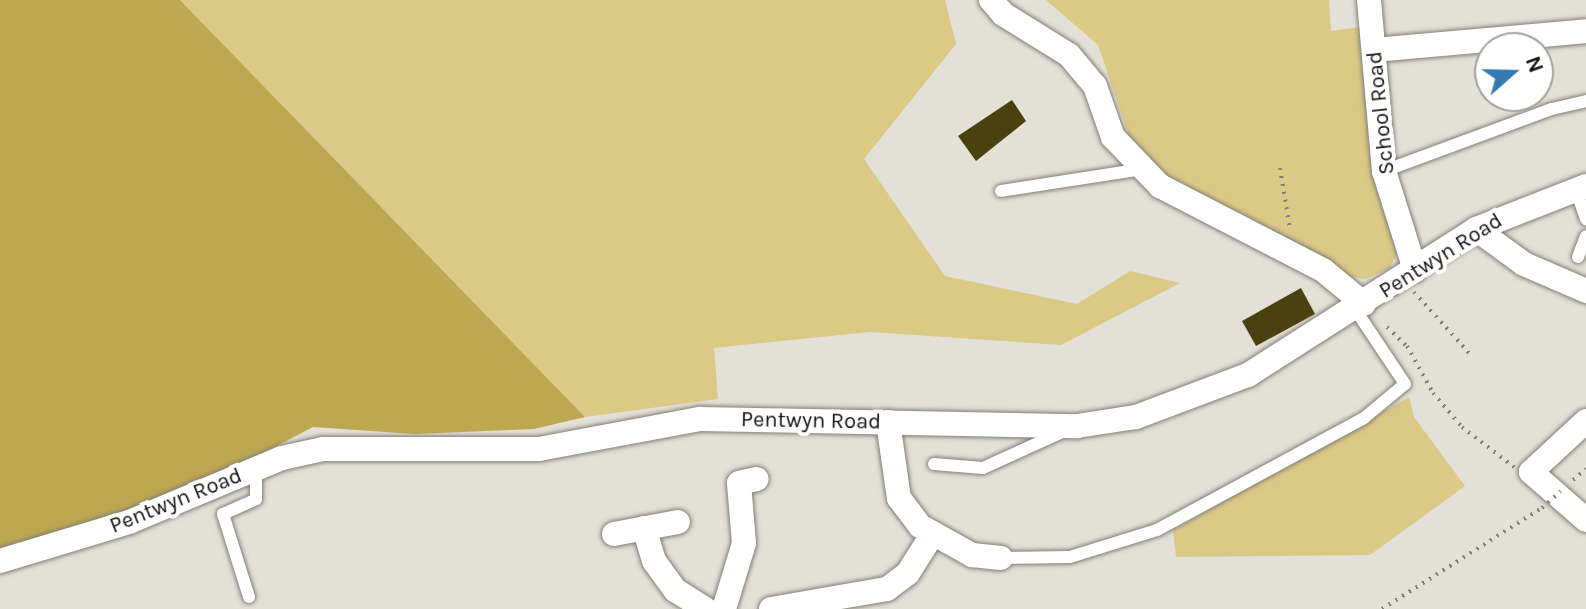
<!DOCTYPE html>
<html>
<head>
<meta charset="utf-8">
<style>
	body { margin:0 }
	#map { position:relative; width:1586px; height:609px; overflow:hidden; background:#e3e0d7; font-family:Karla,sans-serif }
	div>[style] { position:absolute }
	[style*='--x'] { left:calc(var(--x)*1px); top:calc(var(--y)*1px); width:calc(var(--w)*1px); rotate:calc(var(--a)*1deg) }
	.green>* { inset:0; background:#dbc986 }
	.forest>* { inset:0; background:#bda851 }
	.building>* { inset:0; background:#4b4010 }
	.path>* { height:4px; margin-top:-2px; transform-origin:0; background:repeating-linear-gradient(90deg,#82807a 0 2px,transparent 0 8px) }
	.roads { filter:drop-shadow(0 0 2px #817f76) drop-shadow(0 0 2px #817f76) }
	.service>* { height:12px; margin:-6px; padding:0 6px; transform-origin:6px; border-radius:6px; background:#fff }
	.minor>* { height:24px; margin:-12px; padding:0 12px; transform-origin:12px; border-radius:12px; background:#fff }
	.path-bridge>* { height:4px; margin-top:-2px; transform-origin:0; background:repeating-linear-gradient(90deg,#82807a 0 2px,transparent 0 8px) }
	span { translate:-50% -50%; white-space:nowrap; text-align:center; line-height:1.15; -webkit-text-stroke:8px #fff; paint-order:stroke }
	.street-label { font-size:22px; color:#161512 }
	.north { position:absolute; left:1474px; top:32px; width:80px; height:80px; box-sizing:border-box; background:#fff; border:2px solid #a2a1a0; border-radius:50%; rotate:70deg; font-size:22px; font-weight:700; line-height:32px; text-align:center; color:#161512 }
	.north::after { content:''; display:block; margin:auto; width:28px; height:36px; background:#3679af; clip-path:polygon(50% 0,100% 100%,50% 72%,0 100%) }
</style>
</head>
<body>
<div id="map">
	<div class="green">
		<i style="clip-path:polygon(180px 0,945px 0,956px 44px,864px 159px,945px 276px,1077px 304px,1130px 271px,1180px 283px,1061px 345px,870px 332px,714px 348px,718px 399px,585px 417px)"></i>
		<i style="clip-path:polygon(1046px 0,1329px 0,1331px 31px,1360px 27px,1400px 246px,1390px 268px,1365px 279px,1349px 276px,1330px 262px,1177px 194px,1136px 156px,1098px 45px)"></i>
		<i style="clip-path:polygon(1409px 397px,1414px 417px,1465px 486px,1370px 555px,1176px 557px,1173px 530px)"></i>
	</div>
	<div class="forest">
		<i style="clip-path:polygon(0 0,180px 0,585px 417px,534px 429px,414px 434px,313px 427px,200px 486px,0 552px)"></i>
	</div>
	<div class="building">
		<i style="clip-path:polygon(1012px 100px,1026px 121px,976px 161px,958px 136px)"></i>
		<i style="clip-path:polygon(1301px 288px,1315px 314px,1256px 346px,1242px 321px)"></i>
	</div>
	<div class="path">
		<i style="--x:1280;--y:168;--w:62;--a:80.7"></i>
		<i style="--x:1414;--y:292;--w:85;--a:47.9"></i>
		<i style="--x:1387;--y:327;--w:28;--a:44"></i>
		<i style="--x:1407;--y:346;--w:54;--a:61"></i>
		<i style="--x:1433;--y:393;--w:45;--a:49.5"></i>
		<i style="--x:1462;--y:427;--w:66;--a:37.6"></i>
		<i style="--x:1573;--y:480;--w:17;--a:-40"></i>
		<i style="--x:1382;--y:609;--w:189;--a:-32.3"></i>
	</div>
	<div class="roads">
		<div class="service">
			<i style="--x:1384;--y:171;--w:179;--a:-20.3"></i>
			<i style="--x:1552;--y:109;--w:35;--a:-13"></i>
			<i style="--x:1576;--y:190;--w:31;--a:71"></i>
			<i style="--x:1001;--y:191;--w:144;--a:-8.8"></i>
			<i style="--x:1578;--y:257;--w:22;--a:-69"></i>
			<i style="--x:934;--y:464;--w:49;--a:4.7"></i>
			<i style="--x:983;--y:468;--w:87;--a:-24.5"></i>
			<i style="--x:1001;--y:558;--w:69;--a:-0.8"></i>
			<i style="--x:1070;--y:557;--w:91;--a:-17.2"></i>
			<i style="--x:1157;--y:530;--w:235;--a:-28.4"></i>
			<i style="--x:1364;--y:418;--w:53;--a:-39.7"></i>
			<i style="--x:1405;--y:384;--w:90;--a:-123.7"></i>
			<i style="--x:249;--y:597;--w:87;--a:-107.4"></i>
			<i style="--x:223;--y:514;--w:36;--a:-24"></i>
			<i style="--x:256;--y:499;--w:30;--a:-90"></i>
		</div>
		<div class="minor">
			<i style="--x:991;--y:0;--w:18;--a:49"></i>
			<i style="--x:1003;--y:14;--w:78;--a:31.8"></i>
			<i style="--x:1069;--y:55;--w:40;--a:50"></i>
			<i style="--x:1095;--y:86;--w:54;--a:70.6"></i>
			<i style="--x:1113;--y:137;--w:68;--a:46.2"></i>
			<i style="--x:1160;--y:186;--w:183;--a:27.3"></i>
			<i style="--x:1323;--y:270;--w:53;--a:39.7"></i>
			<i style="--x:1369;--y:0;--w:172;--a:85"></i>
			<i style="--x:1384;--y:171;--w:104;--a:72.6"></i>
			<i style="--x:1375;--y:50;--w:212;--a:-5.1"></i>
			<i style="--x:1476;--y:229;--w:59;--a:36.1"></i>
			<i style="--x:1524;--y:264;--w:68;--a:23.5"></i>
			<i style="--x:1586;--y:421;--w:75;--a:137.2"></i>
			<i style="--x:1531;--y:472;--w:73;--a:41.1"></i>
			<i style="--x:888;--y:422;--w:77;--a:81.8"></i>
			<i style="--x:899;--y:498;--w:35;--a:53"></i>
			<i style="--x:920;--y:526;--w:60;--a:29.1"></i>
			<i style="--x:972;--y:555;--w:29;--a:6"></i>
			<i style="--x:644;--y:528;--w:34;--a:73"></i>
			<i style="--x:654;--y:561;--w:36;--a:54"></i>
			<i style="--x:675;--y:590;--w:36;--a:32"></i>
			<i style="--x:614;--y:534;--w:65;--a:-10.6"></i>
			<i style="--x:0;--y:561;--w:135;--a:-16.8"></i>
			<i style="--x:129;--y:522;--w:166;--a:-22.7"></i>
			<i style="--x:282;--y:458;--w:42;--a:-12.4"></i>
			<i style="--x:323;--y:449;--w:216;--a:0"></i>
			<i style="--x:539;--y:449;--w:164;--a:-10.6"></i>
			<i style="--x:700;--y:419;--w:377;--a:1.1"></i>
			<i style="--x:1077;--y:426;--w:60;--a:-8.7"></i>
			<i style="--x:1136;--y:417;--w:120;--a:-20.6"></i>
			<i style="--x:1248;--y:375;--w:271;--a:-32.6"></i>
			<i style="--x:1476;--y:229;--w:118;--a:-21.4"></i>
			<i style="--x:724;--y:609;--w:69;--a:-73.1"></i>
			<i style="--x:744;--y:543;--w:60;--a:-94.8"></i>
			<i style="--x:739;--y:483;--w:18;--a:-13"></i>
			<i style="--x:771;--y:609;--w:118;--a:-9.8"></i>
			<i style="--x:887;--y:589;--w:26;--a:-37"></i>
			<i style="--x:908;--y:573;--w:45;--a:-57.7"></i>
		</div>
	</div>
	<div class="path-bridge">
		<i style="--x:1542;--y:508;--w:25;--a:-42"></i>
	</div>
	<div class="street-label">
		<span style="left:1381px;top:113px;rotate:-96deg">School Road</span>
		<span style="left:1441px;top:256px;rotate:-32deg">Pentwyn Road</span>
		<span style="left:811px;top:421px;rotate:1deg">Pentwyn Road</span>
		<span style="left:176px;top:501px;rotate:-22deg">Pentwyn Road</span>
	</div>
	<div class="north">N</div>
</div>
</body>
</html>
